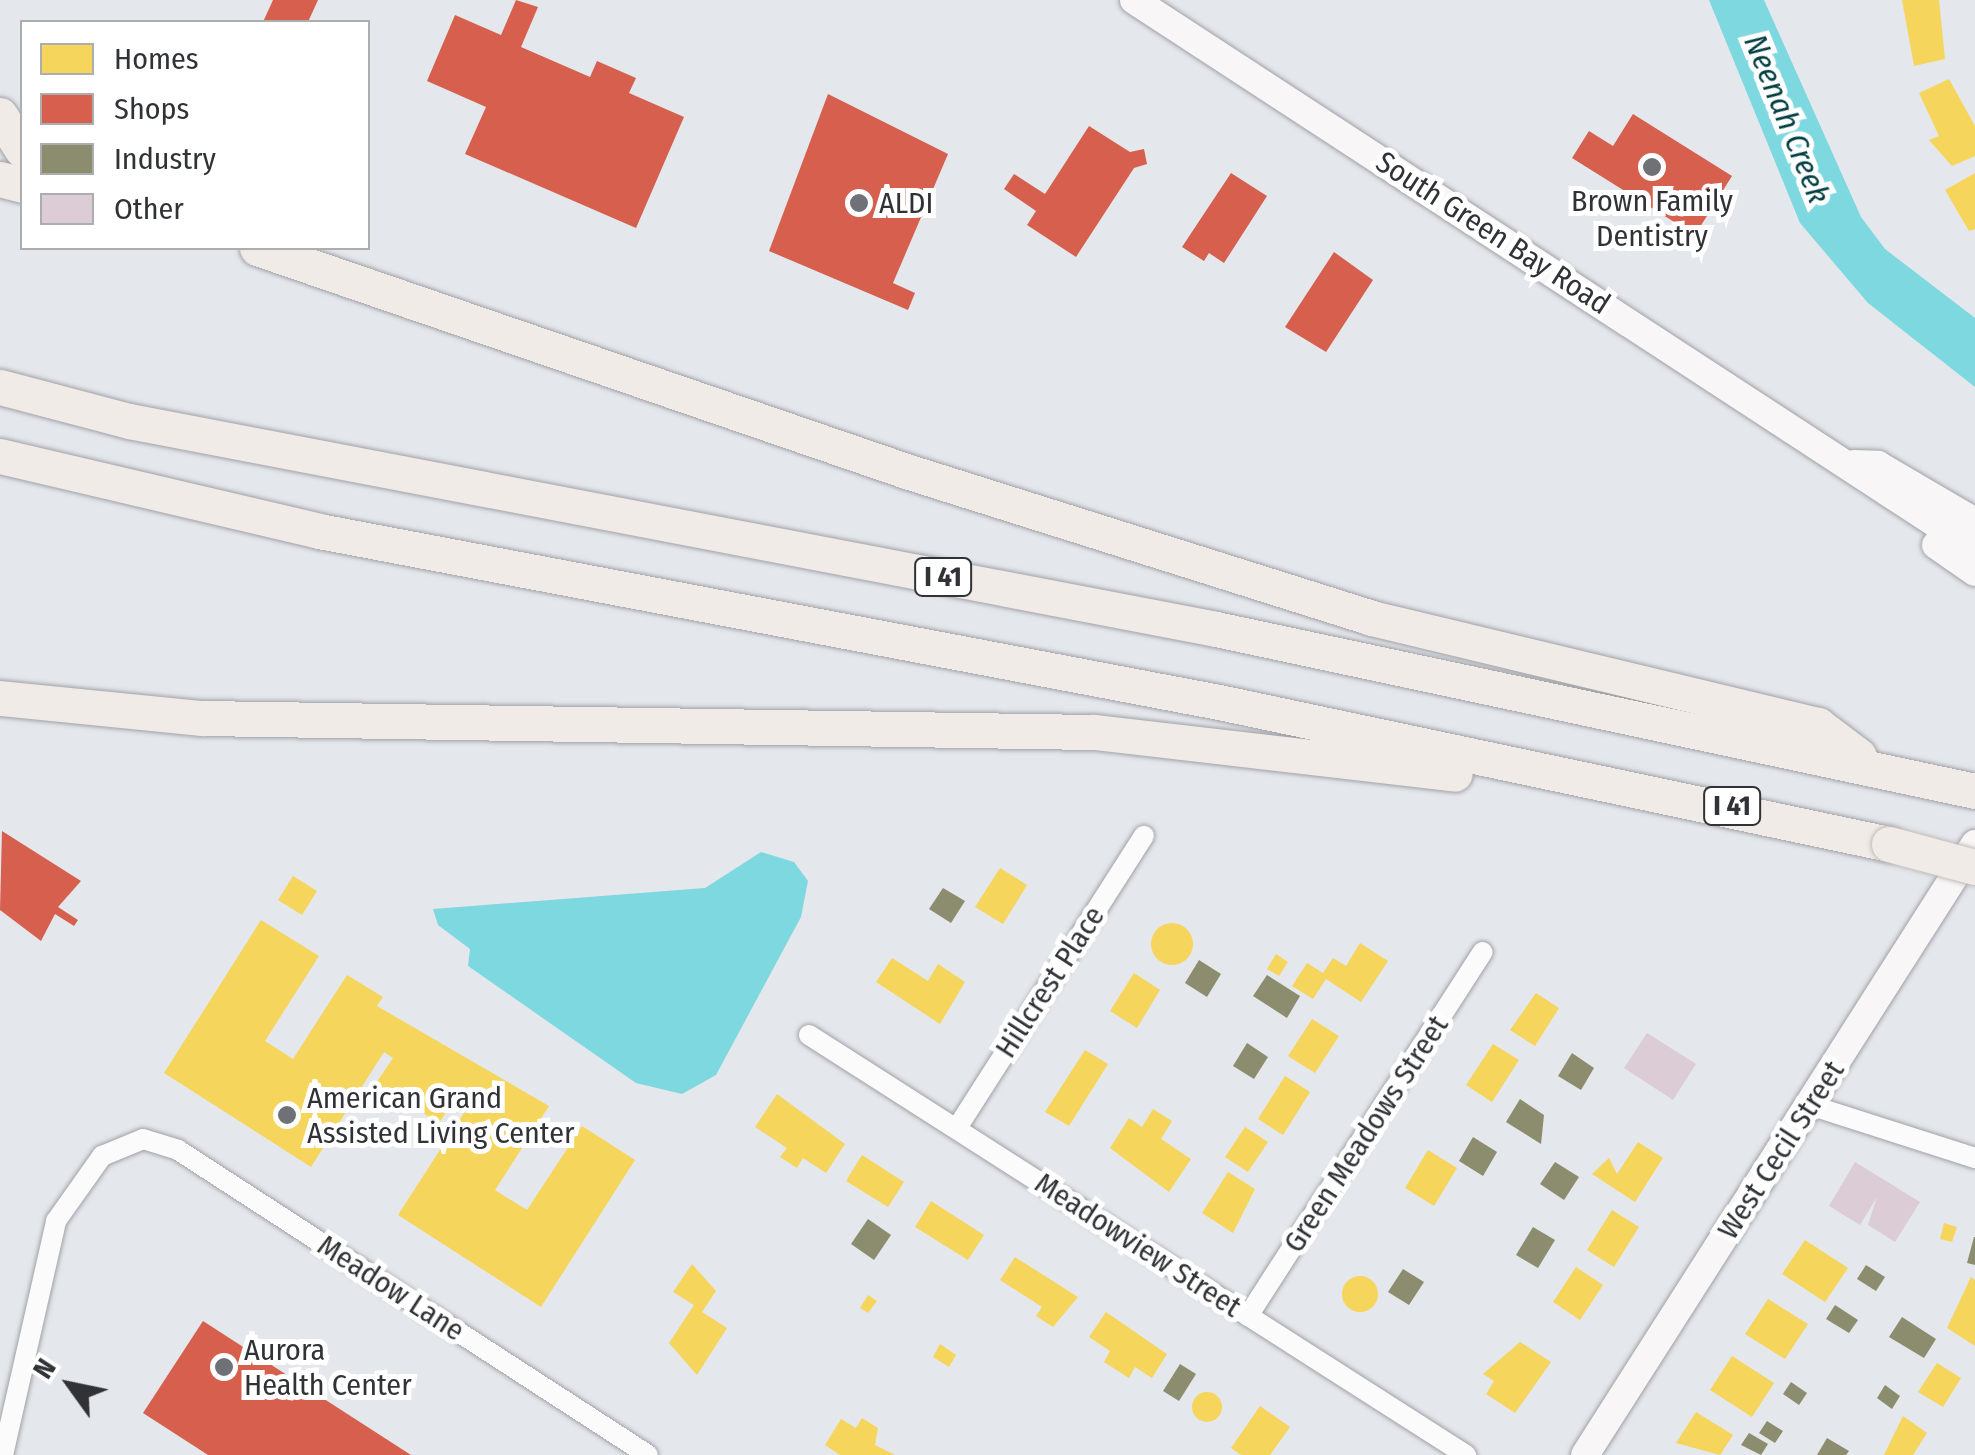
<!DOCTYPE html>
<html>
<head>
<meta charset="utf-8">
<style>
	body { margin:0 }
	#map { position:relative; width:1975px; height:1455px; overflow:hidden; background:#e4e7ec; font-family:"Fira Sans Condensed",sans-serif }
	div>[style] { position:absolute }
	[style*='--x'] { left:calc(var(--x)*1px); top:calc(var(--y)*1px); width:calc(var(--w)*1px); rotate:calc(var(--a)*1deg) }
	.water>* { inset:0; background:#7ed8df }
	.homes>* { inset:0; background:#f6d55c }
	.round { border-radius:50% }
	.shops>* { inset:0; background:#d6604d }
	.industry>* { inset:0; background:#8c8c6e }
	.building>* { inset:0; background:#dbccd5 }
	.roads { filter:drop-shadow(0 0 2px #a0a2a6) drop-shadow(0 0 2px #a0a2a6) }
	.street>* { height:20px; margin:-10px; padding:0 10px; transform-origin:10px; border-radius:10px; background:#fbfbfc }
	.secondary>* { height:28px; margin:-14px; padding:0 14px; transform-origin:14px; border-radius:14px; background:#f8f6f6 }
	.highway>* { height:35px; margin:-17.5px; padding:0 17.5px; transform-origin:17.5px; border-radius:17.5px; background:#f1ebe8 }
	.bridges { filter:drop-shadow(0 0 2px #c0bcba) drop-shadow(0 0 2px #c0bcba) }
	.highway-bridge>* { height:35px; margin:-17.5px; padding:0 17.5px; transform-origin:17.5px; border-radius:17.5px; background:#f1ebe8 }
	.dots>* { width:28px; height:28px; translate:-50% -50%; box-sizing:border-box; border:5px solid #fff; border-radius:50% }
	span { translate:-50% -50%; white-space:nowrap; text-align:center; line-height:1.15; -webkit-text-stroke:10px #fff; paint-order:stroke }
	.shield-label span { padding:2px 8px; background:#fff; border:2px solid; border-radius:8px; -webkit-text-stroke-width:0 }
	.shield-label { font-size:28px; color:#303236; font-weight:700 }
	.poi-label { font-size:30px; color:#303236 }
	.left { translate:0 -50%; text-align:left }
	.street-label { font-size:30px; color:#303236 }
	.water-label { font-size:32px; color:#003e41; font-style:italic }
	.legend { position:absolute; left:20px; top:20px; width:350px; height:230px; box-sizing:border-box; background:#fff; border:2px solid #acadaf; margin:0; padding:12px 18px; list-style:none; font-size:30px; color:#303236 }
	.legend li { display:flex; align-items:center; gap:20px; height:50px }
	.legend b { width:50px; border:2px solid #acadaf }
	.north { position:absolute; left:20px; top:1335px; width:100px; height:100px; -webkit-text-stroke:8px #fff; paint-order:stroke; rotate:303deg; font-size:28px; font-weight:700; line-height:40px; text-align:center; color:#303236 }
	.north::after { content:''; display:block; margin:auto; width:35px; height:45px; background:#303236; clip-path:polygon(50% 0,100% 100%,50% 72%,0 100%) }
</style>
</head>
<body>
<div id="map">
	<div class="water">
		<i style="clip-path:polygon(1709px 0,1764px 0,1861px 217px,1885px 249px,1975px 318px,1975px 387px,1868px 303px,1800px 223px)"></i>
		<i style="clip-path:polygon(761px 852px,794px 862px,808px 881px,801px 917px,716px 1075px,682px 1094px,636px 1083px,468px 966px,470px 949px,438px 925px,433px 909px,705px 888px)"></i>
	</div>
	<div class="homes">
		<i style="clip-path:polygon(1902px 0,1939px 0,1945px 59px,1914px 66px)"></i>
		<i style="clip-path:polygon(1949px 79px,1975px 126px,1975px 156px,1952px 166px,1929px 140px,1939px 136px,1919px 93px)"></i>
		<i style="clip-path:polygon(1975px 173px,1975px 229px,1969px 231px,1945px 190px)"></i>
		<i style="clip-path:polygon(1000px 868px,1027px 885px,1003px 924px,975px 907px)"></i>
		<i style="clip-path:polygon(293px 876px,317px 891px,302px 915px,278px 900px)"></i>
		<i style="clip-path:polygon(261px 920px,319px 956px,265px 1041px,293px 1059px,347px 975px,383px 997px,377px 1006px,549px 1106px,495px 1190px,527px 1210px,582px 1126px,635px 1160px,541px 1307px,398px 1215px,467px 1108px,454px 1100px,439px 1123px,376px 1083px,393px 1058px,384px 1052px,311px 1167px,164px 1073px)"></i>
		<i class="round" style="left:1151px;top:923px;width:42px;height:42px"></i>
		<i style="clip-path:polygon(1360px 943px,1388px 961px,1361px 1002px,1326px 979px,1313px 999px,1292px 986px,1307px 963px,1323px 973px,1333px 958px,1346px 966px)"></i>
		<i style="clip-path:polygon(1276px 954px,1288px 962px,1279px 976px,1267px 969px)"></i>
		<i style="clip-path:polygon(892px 958px,928px 981px,938px 964px,965px 982px,940px 1024px,876px 982px)"></i>
		<i style="clip-path:polygon(1134px 973px,1160px 990px,1137px 1028px,1110px 1011px)"></i>
		<i style="clip-path:polygon(1536px 993px,1559px 1008px,1535px 1046px,1510px 1030px)"></i>
		<i style="clip-path:polygon(1312px 1019px,1339px 1036px,1315px 1073px,1288px 1056px)"></i>
		<i style="clip-path:polygon(1493px 1044px,1519px 1060px,1492px 1102px,1466px 1085px)"></i>
		<i style="clip-path:polygon(1085px 1050px,1108px 1064px,1069px 1126px,1045px 1112px)"></i>
		<i style="clip-path:polygon(1285px 1076px,1310px 1092px,1283px 1135px,1258px 1119px)"></i>
		<i style="clip-path:polygon(777px 1094px,845px 1144px,826px 1173px,803px 1158px,797px 1168px,780px 1157px,787px 1148px,755px 1127px)"></i>
		<i style="clip-path:polygon(1153px 1109px,1172px 1121px,1161px 1139px,1191px 1159px,1169px 1192px,1110px 1148px,1129px 1118px,1142px 1127px)"></i>
		<i style="clip-path:polygon(1245px 1127px,1268px 1142px,1248px 1172px,1225px 1157px)"></i>
		<i style="clip-path:polygon(1638px 1142px,1663px 1158px,1635px 1202px,1592px 1174px,1609px 1158px,1617px 1174px)"></i>
		<i style="clip-path:polygon(1428px 1150px,1457px 1168px,1434px 1206px,1405px 1188px)"></i>
		<i style="clip-path:polygon(862px 1155px,904px 1182px,888px 1207px,846px 1181px)"></i>
		<i style="clip-path:polygon(1228px 1172px,1255px 1189px,1233px 1233px,1202px 1213px)"></i>
		<i style="clip-path:polygon(931px 1201px,984px 1235px,968px 1260px,915px 1227px)"></i>
		<i style="clip-path:polygon(1612px 1210px,1639px 1227px,1614px 1267px,1587px 1250px)"></i>
		<i style="clip-path:polygon(1944px 1223px,1957px 1227px,1952px 1242px,1940px 1239px)"></i>
		<i style="clip-path:polygon(1805px 1240px,1848px 1268px,1825px 1302px,1782px 1274px)"></i>
		<i style="clip-path:polygon(1015px 1257px,1078px 1297px,1053px 1327px,1036px 1316px,1042px 1307px,1000px 1280px)"></i>
		<i style="clip-path:polygon(692px 1264px,716px 1291px,702px 1312px,727px 1328px,697px 1375px,669px 1343px,694px 1305px,673px 1292px)"></i>
		<i style="clip-path:polygon(1576px 1267px,1603px 1285px,1580px 1320px,1553px 1302px)"></i>
		<i class="round" style="left:1342px;top:1276px;width:36px;height:36px"></i>
		<i style="clip-path:polygon(1971px 1277px,1975px 1280px,1975px 1346px,1947px 1328px)"></i>
		<i style="clip-path:polygon(868px 1295px,877px 1301px,868px 1313px,860px 1308px)"></i>
		<i style="clip-path:polygon(1768px 1299px,1808px 1324px,1785px 1359px,1745px 1334px)"></i>
		<i style="clip-path:polygon(1106px 1312px,1167px 1354px,1152px 1378px,1135px 1367px,1129px 1378px,1104px 1362px,1110px 1351px,1089px 1337px)"></i>
		<i style="clip-path:polygon(1520px 1342px,1551px 1362px,1515px 1413px,1486px 1394px,1494px 1381px,1483px 1374px)"></i>
		<i style="clip-path:polygon(940px 1344px,956px 1355px,949px 1367px,933px 1357px)"></i>
		<i style="clip-path:polygon(1732px 1356px,1774px 1383px,1752px 1417px,1710px 1390px)"></i>
		<i style="clip-path:polygon(1937px 1363px,1961px 1378px,1943px 1407px,1918px 1392px)"></i>
		<i class="round" style="left:1192px;top:1392px;width:30px;height:30px"></i>
		<i style="clip-path:polygon(1260px 1406px,1290px 1427px,1270px 1455px,1241px 1455px,1231px 1448px)"></i>
		<i style="clip-path:polygon(1696px 1412px,1733px 1435px,1720px 1455px,1676px 1443px)"></i>
		<i style="clip-path:polygon(1903px 1416px,1927px 1433px,1913px 1455px,1884px 1455px)"></i>
		<i style="clip-path:polygon(862px 1418px,878px 1428px,875px 1445px,895px 1455px,840px 1455px,825px 1445px,841px 1419px,856px 1428px)"></i>
	</div>
	<div class="shops">
		<i style="clip-path:polygon(273px 0,318px 0,308px 22px,263px 22px)"></i>
		<i style="clip-path:polygon(516px 0,538px 7px,521px 47px,590px 77px,597px 61px,636px 78px,629px 93px,684px 117px,636px 228px,465px 154px,486px 107px,427px 81px,455px 15px,501px 35px)"></i>
		<i style="clip-path:polygon(828px 94px,948px 154px,893px 283px,915px 293px,908px 310px,769px 251px)"></i>
		<i style="clip-path:polygon(1633px 114px,1732px 176px,1695px 235px,1572px 158px,1589px 131px,1613px 146px)"></i>
		<i style="clip-path:polygon(1089px 126px,1130px 152px,1144px 149px,1147px 164px,1134px 168px,1076px 257px,1027px 225px,1036px 211px,1004px 189px,1014px 174px,1045px 194px)"></i>
		<i style="clip-path:polygon(1231px 173px,1267px 196px,1224px 263px,1209px 253px,1204px 261px,1182px 247px)"></i>
		<i style="clip-path:polygon(1334px 252px,1373px 280px,1326px 352px,1285px 327px)"></i>
		<i style="clip-path:polygon(2px 831px,81px 881px,58px 907px,78px 920px,74px 926px,55px 914px,41px 941px,0 910px)"></i>
		<i style="clip-path:polygon(203px 1321px,411px 1455px,208px 1455px,143px 1413px)"></i>
	</div>
	<div class="industry">
		<i style="clip-path:polygon(943px 888px,965px 901px,951px 923px,929px 909px)"></i>
		<i style="clip-path:polygon(1199px 960px,1221px 974px,1207px 997px,1185px 983px)"></i>
		<i style="clip-path:polygon(1267px 975px,1300px 996px,1287px 1018px,1253px 996px)"></i>
		<i style="clip-path:polygon(1247px 1043px,1268px 1057px,1254px 1079px,1233px 1066px)"></i>
		<i style="clip-path:polygon(1572px 1053px,1594px 1068px,1581px 1090px,1558px 1076px)"></i>
		<i style="clip-path:polygon(1520px 1099px,1544px 1115px,1541px 1144px,1506px 1122px)"></i>
		<i style="clip-path:polygon(1473px 1137px,1497px 1152px,1483px 1176px,1459px 1161px)"></i>
		<i style="clip-path:polygon(1555px 1162px,1579px 1177px,1564px 1200px,1540px 1184px)"></i>
		<i style="clip-path:polygon(868px 1219px,891px 1235px,874px 1260px,851px 1244px)"></i>
		<i style="clip-path:polygon(1533px 1227px,1555px 1240px,1538px 1268px,1516px 1255px)"></i>
		<i style="clip-path:polygon(1974px 1237px,1975px 1237px,1975px 1265px,1967px 1263px)"></i>
		<i style="clip-path:polygon(1866px 1265px,1885px 1277px,1876px 1291px,1857px 1279px)"></i>
		<i style="clip-path:polygon(1403px 1269px,1424px 1282px,1409px 1305px,1388px 1292px)"></i>
		<i style="clip-path:polygon(1835px 1305px,1858px 1320px,1849px 1333px,1826px 1319px)"></i>
		<i style="clip-path:polygon(1902px 1317px,1936px 1339px,1924px 1358px,1889px 1337px)"></i>
		<i style="clip-path:polygon(1180px 1364px,1196px 1374px,1179px 1401px,1163px 1391px)"></i>
		<i style="clip-path:polygon(1791px 1382px,1807px 1393px,1799px 1405px,1783px 1394px)"></i>
		<i style="clip-path:polygon(1885px 1385px,1900px 1396px,1892px 1409px,1877px 1398px)"></i>
		<i style="clip-path:polygon(1767px 1421px,1783px 1431px,1775px 1443px,1759px 1433px)"></i>
		<i style="clip-path:polygon(1749px 1433px,1768px 1444px,1761px 1455px,1741px 1445px)"></i>
		<i style="clip-path:polygon(1827px 1438px,1849px 1451px,1846px 1455px,1817px 1455px)"></i>
	</div>
	<div class="building">
		<i style="clip-path:polygon(1647px 1033px,1696px 1064px,1673px 1100px,1624px 1068px)"></i>
		<i style="clip-path:polygon(1855px 1162px,1920px 1202px,1895px 1242px,1868px 1225px,1877px 1197px,1860px 1225px,1829px 1206px)"></i>
	</div>
	<div class="roads">
		<div class="street">
			<i style="--x:809;--y:1035;--w:780;--a:32.59"></i>
			<i style="--x:1810;--y:1105;--w:173;--a:17.8"></i>
			<i style="--x:957;--y:1128;--w:347;--a:-57.4"></i>
			<i style="--x:1248;--y:1316;--w:433;--a:-57.2"></i>
			<i style="--x:3;--y:1455;--w:240;--a:-77.2"></i>
			<i style="--x:56;--y:1221;--w:80;--a:-54.7"></i>
			<i style="--x:102;--y:1156;--w:44;--a:-22.5"></i>
			<i style="--x:143;--y:1139;--w:37;--a:17"></i>
			<i style="--x:178;--y:1150;--w:560;--a:32.98"></i>
		</div>
		<div class="secondary">
			<i style="--x:1134;--y:0;--w:1004;--a:33.14"></i>
			<i style="--x:1854;--y:464;--w:24;--a:2"></i>
			<i style="--x:1878;--y:465;--w:113;--a:30.4"></i>
			<i style="--x:1936;--y:545;--w:47;--a:34.7"></i>
			<i style="--x:1585;--y:1455;--w:725;--a:-57.45"></i>
		</div>
		<div class="highway">
			<i style="--x:0;--y:115;--w:41;--a:57.8"></i>
			<i style="--x:0;--y:179;--w:23;--a:15"></i>
			<i style="--x:257;--y:248;--w:686;--a:18.96"></i>
			<i style="--x:906;--y:471;--w:489;--a:17.5"></i>
			<i style="--x:1372;--y:618;--w:459;--a:13.5"></i>
			<i style="--x:1818;--y:725;--w:51;--a:37.1"></i>
			<i style="--x:0;--y:387;--w:133;--a:14.8"></i>
			<i style="--x:129;--y:421;--w:1107;--a:10.83"></i>
			<i style="--x:1216;--y:629;--w:776;--a:12.05"></i>
			<i style="--x:0;--y:456;--w:328;--a:13.2"></i>
			<i style="--x:319;--y:531;--w:916;--a:10.76"></i>
			<i style="--x:1219;--y:702;--w:685;--a:11.97"></i>
			<i style="--x:0;--y:698;--w:203;--a:5.7"></i>
			<i style="--x:202;--y:718;--w:892;--a:0.9"></i>
			<i style="--x:1094;--y:732;--w:363;--a:6.6"></i>
		</div>
	</div>
	<div class="bridges">
		<div class="highway-bridge">
			<i style="--x:1889;--y:844;--w:89;--a:15"></i>
		</div>
	</div>
	<div class="dots">
		<i style="left:1652px;top:167px;background:#6f7176"></i>
		<i style="left:859px;top:203px;background:#6f7176"></i>
		<i style="left:287px;top:1115px;background:#6f7176"></i>
		<i style="left:224px;top:1367px;background:#6f7176"></i>
	</div>
	<div class="shield-label">
		<span style="left:943px;top:577px">I 41</span>
		<span style="left:1732px;top:806px">I 41</span>
	</div>
	<div class="poi-label">
		<span style="left:1652px;top:218px">Brown Family<br>Dentistry</span>
		<span class="left" style="left:879px;top:203px">ALDI</span>
		<span class="left" style="left:307px;top:1115px">American Grand<br>Assisted Living Center</span>
		<span class="left" style="left:244px;top:1367px">Aurora<br>Health Center</span>
	</div>
	<div class="street-label">
		<span style="left:1493px;top:233px;rotate:33deg">South Green Bay Road</span>
		<span style="left:1050px;top:982px;rotate:-57deg">Hillcrest Place</span>
		<span style="left:1366px;top:1134px;rotate:-57deg">Green Meadows Street</span>
		<span style="left:1781px;top:1150px;rotate:-57deg">West Cecil Street</span>
		<span style="left:1138px;top:1245px;rotate:33deg">Meadowview Street</span>
		<span style="left:391px;top:1288px;rotate:33deg">Meadow Lane</span>
	</div>
	<div class="water-label">
		<span style="left:1787px;top:119px;rotate:68deg">Neenah Creek</span>
	</div>
	<ul class="legend">
	<li><b style="height:28px;background:#f6d55c"></b>Homes</li>
	<li><b style="height:28px;background:#d6604d"></b>Shops</li>
	<li><b style="height:28px;background:#8c8c6e"></b>Industry</li>
	<li><b style="height:28px;background:#dbccd5"></b>Other</li>
	</ul>
	<div class="north">N</div>
</div>
</body>
</html>
